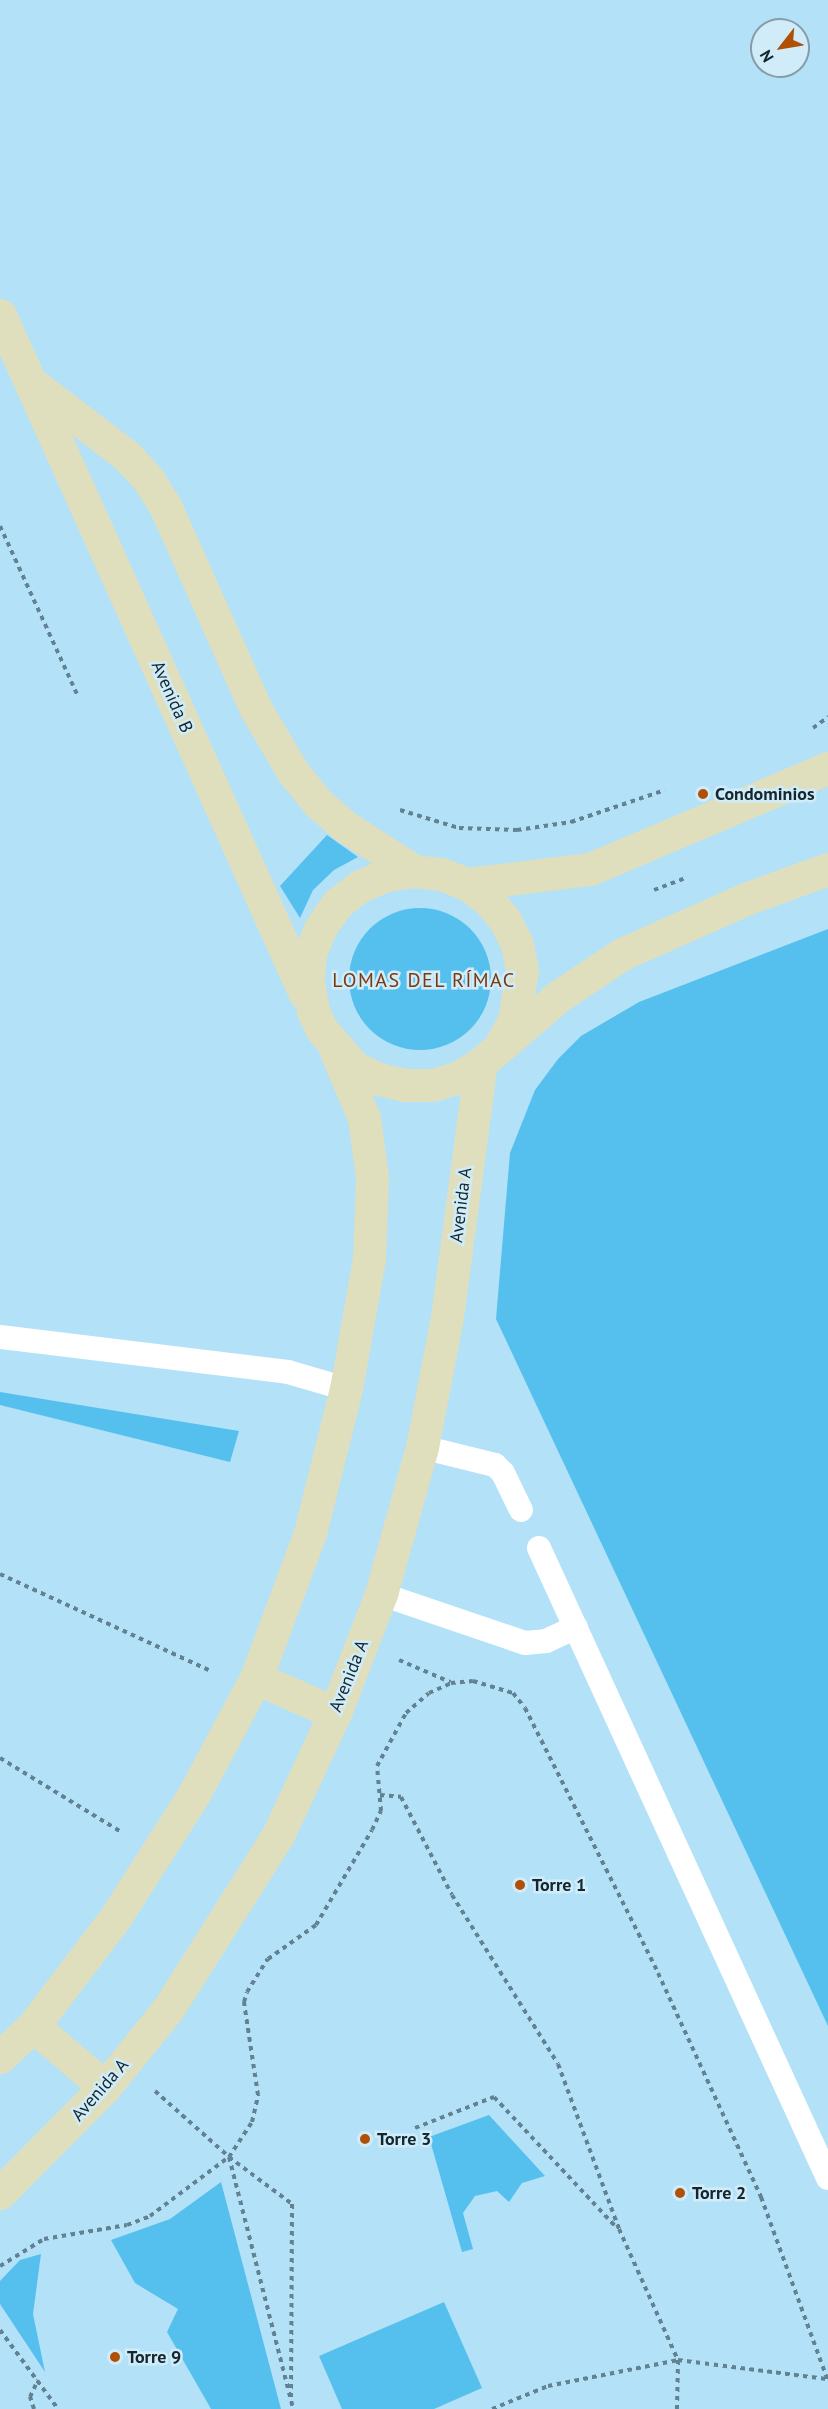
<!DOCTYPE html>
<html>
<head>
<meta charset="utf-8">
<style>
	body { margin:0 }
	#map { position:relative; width:828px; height:2409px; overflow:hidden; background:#b3e1f8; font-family:"PT Sans",sans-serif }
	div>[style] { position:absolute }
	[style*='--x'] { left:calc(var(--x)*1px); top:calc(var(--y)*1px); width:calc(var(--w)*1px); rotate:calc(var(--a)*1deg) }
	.green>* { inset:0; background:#55c0ed }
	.round { border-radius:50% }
	.path>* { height:4px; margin-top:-2px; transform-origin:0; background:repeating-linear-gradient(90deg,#628191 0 4.5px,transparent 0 9px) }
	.lane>* { height:24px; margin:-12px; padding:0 12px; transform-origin:12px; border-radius:12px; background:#fff }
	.secondary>* { height:33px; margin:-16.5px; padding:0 16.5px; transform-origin:16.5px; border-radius:16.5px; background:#dfdfbe }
	.dots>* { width:16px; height:16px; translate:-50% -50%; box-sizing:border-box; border:3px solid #d0ecf9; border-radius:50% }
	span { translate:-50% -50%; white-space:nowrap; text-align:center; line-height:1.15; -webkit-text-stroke:5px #d0ecf9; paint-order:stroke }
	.street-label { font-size:18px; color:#14262e }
	.poi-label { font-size:18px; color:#14262e; font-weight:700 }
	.left { translate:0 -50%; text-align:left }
	.neighbourhood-label { font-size:20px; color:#783a13; letter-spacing:1.5px }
	.north { position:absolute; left:750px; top:18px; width:60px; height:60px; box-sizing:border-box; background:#d0ecf9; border:2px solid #859da8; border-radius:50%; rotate:239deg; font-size:16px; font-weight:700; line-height:24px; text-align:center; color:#14262e }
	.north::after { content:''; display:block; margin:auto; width:21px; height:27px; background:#b05006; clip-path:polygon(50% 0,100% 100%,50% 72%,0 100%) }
</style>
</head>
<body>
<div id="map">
	<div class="green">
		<i style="clip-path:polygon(327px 835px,358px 857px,334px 870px,313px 890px,300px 918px,280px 886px)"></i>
		<i class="round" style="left:349px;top:908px;width:142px;height:142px"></i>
		<i style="clip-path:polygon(828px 929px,828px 2026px,496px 1319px,510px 1153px,535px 1090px,558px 1059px,581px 1036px,639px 1002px)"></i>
		<i style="clip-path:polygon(0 1392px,239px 1431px,230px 1462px,0 1405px)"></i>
		<i style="clip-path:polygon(489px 2115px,545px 2176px,522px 2183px,509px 2202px,497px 2191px,475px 2196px,463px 2213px,473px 2249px,462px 2252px,429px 2137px)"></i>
		<i style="clip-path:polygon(221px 2182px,281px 2409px,211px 2409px,167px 2332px,178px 2309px,135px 2283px,111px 2240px,170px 2219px)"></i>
		<i style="clip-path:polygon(41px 2254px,33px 2314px,45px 2372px,0 2304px,0 2281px,20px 2260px)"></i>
		<i style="clip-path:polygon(444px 2302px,482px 2388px,434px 2409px,342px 2409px,319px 2356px)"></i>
	</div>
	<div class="path">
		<i style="--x:0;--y:526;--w:187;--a:65.4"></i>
		<i style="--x:813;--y:728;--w:19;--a:-36"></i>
		<i style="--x:400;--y:810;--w:62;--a:17"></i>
		<i style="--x:459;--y:828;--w:58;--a:2"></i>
		<i style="--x:517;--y:830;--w:55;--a:-8.4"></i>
		<i style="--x:571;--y:822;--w:99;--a:-18.8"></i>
		<i style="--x:654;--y:890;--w:34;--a:-21"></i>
		<i style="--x:0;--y:1574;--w:230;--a:24.7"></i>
		<i style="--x:399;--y:1660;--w:56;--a:23.3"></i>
		<i style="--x:0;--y:1758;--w:142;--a:31.4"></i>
		<i style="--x:380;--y:1795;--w:21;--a:5"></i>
		<i style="--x:401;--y:1797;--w:110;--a:62.5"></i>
		<i style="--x:452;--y:1895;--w:199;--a:57.9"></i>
		<i style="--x:558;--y:2064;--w:176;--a:69.7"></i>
		<i style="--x:619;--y:2229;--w:144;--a:65.8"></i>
		<i style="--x:678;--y:2360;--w:49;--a:91.2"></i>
		<i style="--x:155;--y:2091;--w:99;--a:41.7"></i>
		<i style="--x:229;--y:2157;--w:260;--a:75.7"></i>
		<i style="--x:415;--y:2128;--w:85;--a:-21.4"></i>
		<i style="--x:494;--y:2097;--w:178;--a:46.8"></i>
		<i style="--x:229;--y:2157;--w:79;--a:36.7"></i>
		<i style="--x:292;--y:2204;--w:193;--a:90.3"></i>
		<i style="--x:0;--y:2266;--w:52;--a:-31.5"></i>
		<i style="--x:44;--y:2239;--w:84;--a:-9.6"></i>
		<i style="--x:127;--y:2225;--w:25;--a:-21"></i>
		<i style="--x:150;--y:2216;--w:99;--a:-36.8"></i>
		<i style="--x:229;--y:2157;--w:42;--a:-56.7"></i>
		<i style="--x:252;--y:2122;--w:28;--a:-77"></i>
		<i style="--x:258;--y:2095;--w:94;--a:-98.6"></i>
		<i style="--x:244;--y:2002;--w:10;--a:-73"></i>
		<i style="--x:247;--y:1992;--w:39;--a:-58"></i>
		<i style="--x:268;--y:1959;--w:59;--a:-35.3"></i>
		<i style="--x:316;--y:1925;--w:110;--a:-59.5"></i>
		<i style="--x:372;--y:1830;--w:21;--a:-65"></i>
		<i style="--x:381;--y:1811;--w:45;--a:-95.1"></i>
		<i style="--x:377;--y:1766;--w:60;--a:-61.3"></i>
		<i style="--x:406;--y:1713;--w:30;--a:-41"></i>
		<i style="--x:429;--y:1693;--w:24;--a:-24"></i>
		<i style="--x:451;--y:1683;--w:22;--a:-5"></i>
		<i style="--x:473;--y:1681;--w:42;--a:16.7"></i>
		<i style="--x:513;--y:1693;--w:19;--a:51"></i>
		<i style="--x:525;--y:1708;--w:297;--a:63.3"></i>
		<i style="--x:658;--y:1973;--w:247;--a:65.3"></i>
		<i style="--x:761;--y:2197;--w:196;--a:70"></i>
		<i style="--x:0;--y:2330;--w:98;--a:53.7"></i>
		<i style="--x:34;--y:2409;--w:13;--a:-108"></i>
		<i style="--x:30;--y:2397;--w:19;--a:-65"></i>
		<i style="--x:492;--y:2409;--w:61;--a:-22.3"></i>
		<i style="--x:548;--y:2386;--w:133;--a:-11.3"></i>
		<i style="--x:678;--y:2360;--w:150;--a:7.3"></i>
	</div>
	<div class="lane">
		<i style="--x:0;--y:1337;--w:290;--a:6.9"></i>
		<i style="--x:288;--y:1372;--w:60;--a:16.3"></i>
		<i style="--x:422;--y:1447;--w:75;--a:13.9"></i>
		<i style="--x:495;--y:1465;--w:11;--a:45"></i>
		<i style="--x:503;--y:1473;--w:41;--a:64.1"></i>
		<i style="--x:539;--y:1548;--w:693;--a:65.36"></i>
		<i style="--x:381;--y:1594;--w:152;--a:18.8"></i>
		<i style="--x:525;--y:1643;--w:21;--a:-5"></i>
		<i style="--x:546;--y:1641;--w:33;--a:-25"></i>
	</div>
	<div class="secondary">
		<i style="--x:0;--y:315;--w:744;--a:65.81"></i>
		<i style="--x:34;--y:385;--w:116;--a:37.3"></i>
		<i style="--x:126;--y:455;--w:33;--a:47"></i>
		<i style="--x:148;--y:479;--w:34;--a:58"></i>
		<i style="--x:166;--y:508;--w:222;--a:65.9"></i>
		<i style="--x:257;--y:711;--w:71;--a:59.5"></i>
		<i style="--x:293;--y:772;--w:40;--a:51"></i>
		<i style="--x:318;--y:803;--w:33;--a:41"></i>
		<i style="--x:343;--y:825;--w:85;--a:32.9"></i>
		<i style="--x:467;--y:884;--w:124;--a:-7"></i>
		<i style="--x:590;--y:869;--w:259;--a:-23"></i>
		<i style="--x:501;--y:1044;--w:26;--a:-61"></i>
		<i style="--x:514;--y:1021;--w:52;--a:-81.1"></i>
		<i style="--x:522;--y:970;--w:26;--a:-101"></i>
		<i style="--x:517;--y:944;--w:27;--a:-117"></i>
		<i style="--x:505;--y:920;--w:26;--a:-130"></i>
		<i style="--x:488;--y:900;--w:26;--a:-143"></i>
		<i style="--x:467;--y:884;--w:28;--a:-159"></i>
		<i style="--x:441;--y:874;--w:27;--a:-174"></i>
		<i style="--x:414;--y:871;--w:28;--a:172"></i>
		<i style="--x:386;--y:875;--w:28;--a:157"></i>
		<i style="--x:360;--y:886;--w:29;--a:142"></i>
		<i style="--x:337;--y:904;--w:28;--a:125"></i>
		<i style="--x:321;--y:927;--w:28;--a:113"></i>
		<i style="--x:310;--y:953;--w:29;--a:94"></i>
		<i style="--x:308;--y:982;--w:29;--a:80"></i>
		<i style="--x:313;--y:1011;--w:21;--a:65"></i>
		<i style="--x:322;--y:1030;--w:49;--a:49.1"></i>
		<i style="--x:354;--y:1067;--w:28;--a:26"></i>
		<i style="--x:379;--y:1079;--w:28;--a:13"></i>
		<i style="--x:406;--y:1085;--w:27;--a:0"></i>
		<i style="--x:433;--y:1085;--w:27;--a:-17"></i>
		<i style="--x:459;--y:1077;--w:26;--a:-32"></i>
		<i style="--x:481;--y:1063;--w:103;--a:-40.7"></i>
		<i style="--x:559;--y:996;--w:76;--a:-33.7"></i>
		<i style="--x:622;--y:954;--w:138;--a:-24"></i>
		<i style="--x:748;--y:898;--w:85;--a:-19.9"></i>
		<i style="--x:256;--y:1678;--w:86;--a:23.9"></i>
		<i style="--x:33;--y:2026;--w:94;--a:40.3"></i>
		<i style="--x:0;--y:2057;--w:45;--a:-43.2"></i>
		<i style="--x:33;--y:2026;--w:136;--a:-52.8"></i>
		<i style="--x:115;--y:1918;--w:147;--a:-57.5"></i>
		<i style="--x:194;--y:1794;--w:132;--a:-61.9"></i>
		<i style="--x:256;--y:1678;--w:155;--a:-69.6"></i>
		<i style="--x:310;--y:1533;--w:148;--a:-76"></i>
		<i style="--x:346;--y:1389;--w:133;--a:-80"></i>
		<i style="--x:369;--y:1258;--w:81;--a:-87.9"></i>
		<i style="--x:372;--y:1177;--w:60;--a:-97.7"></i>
		<i style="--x:364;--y:1118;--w:75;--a:-112.8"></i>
		<i style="--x:0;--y:2193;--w:149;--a:-45.3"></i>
		<i style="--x:105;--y:2087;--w:100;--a:-51.1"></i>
		<i style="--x:168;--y:2009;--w:206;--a:-57.7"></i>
		<i style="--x:278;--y:1835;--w:135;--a:-65"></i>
		<i style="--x:335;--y:1713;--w:128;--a:-68.9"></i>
		<i style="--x:381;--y:1594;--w:153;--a:-74.4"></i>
		<i style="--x:422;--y:1447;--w:132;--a:-79.1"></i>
		<i style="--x:447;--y:1317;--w:256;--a:-82.4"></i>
	</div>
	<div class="dots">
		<i style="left:703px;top:794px;background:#b05006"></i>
		<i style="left:520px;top:1885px;background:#b05006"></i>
		<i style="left:365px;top:2139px;background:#b05006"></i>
		<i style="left:680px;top:2193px;background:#b05006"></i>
		<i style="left:115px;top:2357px;background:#b05006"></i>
	</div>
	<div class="street-label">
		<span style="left:172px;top:697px;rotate:66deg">Avenida B</span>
		<span style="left:461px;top:1205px;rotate:-83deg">Avenida A</span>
		<span style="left:349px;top:1676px;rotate:-68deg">Avenida A</span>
		<span style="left:100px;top:2090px;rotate:-49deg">Avenida A</span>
	</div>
	<div class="poi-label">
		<span class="left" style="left:715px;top:794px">Condominios</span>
		<span class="left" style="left:532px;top:1885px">Torre 1</span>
		<span class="left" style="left:377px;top:2139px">Torre 3</span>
		<span class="left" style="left:692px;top:2193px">Torre 2</span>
		<span class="left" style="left:127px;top:2357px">Torre 9</span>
	</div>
	<div class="neighbourhood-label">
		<span style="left:424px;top:980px">LOMAS DEL RÍMAC</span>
	</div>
	<div class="north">N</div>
</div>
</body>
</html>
